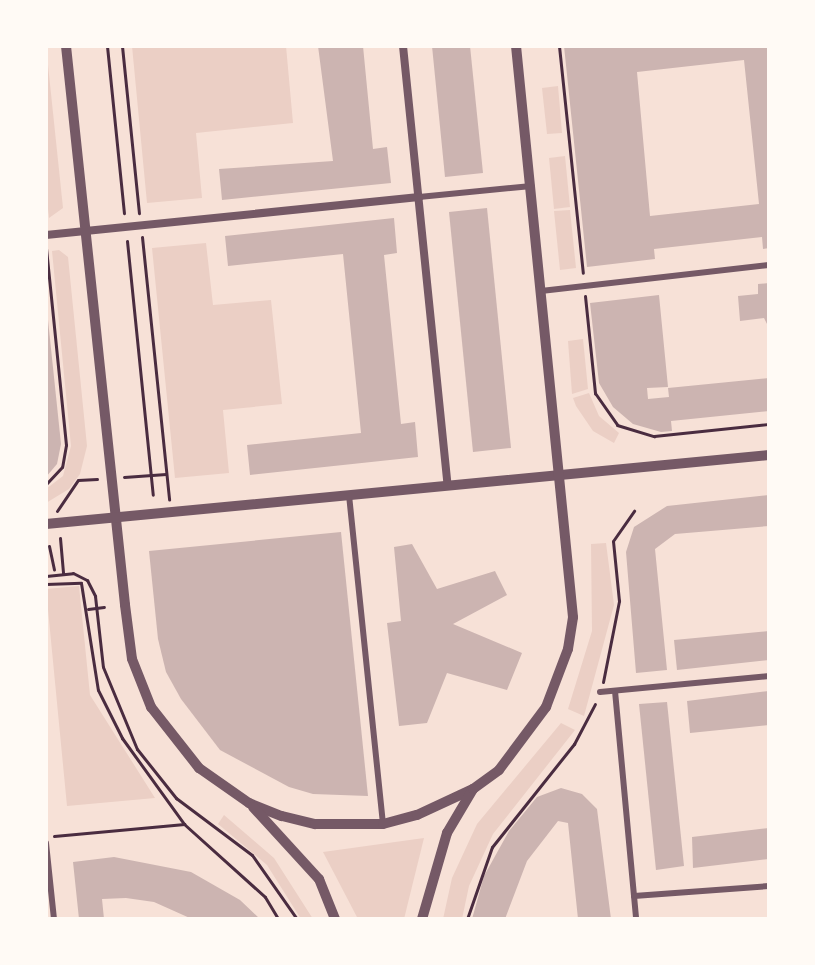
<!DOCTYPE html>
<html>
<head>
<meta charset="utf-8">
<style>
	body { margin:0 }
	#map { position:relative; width:815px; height:965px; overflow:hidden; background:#f7e1d7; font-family:"Exo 2",sans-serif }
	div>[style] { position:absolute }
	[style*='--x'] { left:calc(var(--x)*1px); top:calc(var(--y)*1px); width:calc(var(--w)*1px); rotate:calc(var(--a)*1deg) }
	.green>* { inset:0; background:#ebcfc5 }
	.building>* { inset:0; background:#ccb4b1 }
	.path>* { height:3px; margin:-1.5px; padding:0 1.5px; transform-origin:1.5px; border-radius:1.5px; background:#4a2c40 }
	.pedestrian>* { height:6px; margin:-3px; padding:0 3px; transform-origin:3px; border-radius:3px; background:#755966 }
	.minor>* { height:8px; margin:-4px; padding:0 4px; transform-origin:4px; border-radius:4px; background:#755966 }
	.tertiary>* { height:10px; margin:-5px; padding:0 5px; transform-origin:5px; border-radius:5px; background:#755966 }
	span { translate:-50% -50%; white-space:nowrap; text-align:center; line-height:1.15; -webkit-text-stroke:6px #fffaf5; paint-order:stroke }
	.frame { position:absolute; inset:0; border:48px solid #fffaf5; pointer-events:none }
</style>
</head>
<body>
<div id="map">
	<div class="green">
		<i style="clip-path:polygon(46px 46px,63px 208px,49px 218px,46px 191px)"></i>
		<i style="clip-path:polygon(132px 46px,286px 46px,293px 123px,196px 133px,202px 198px,147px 203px)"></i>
		<i style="clip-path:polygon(558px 86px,562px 133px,547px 134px,542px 88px)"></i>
		<i style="clip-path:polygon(565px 156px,570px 207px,554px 209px,549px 158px)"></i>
		<i style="clip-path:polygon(570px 210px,576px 268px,560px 270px,554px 211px)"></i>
		<i style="clip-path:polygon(206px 243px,213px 305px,271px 300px,282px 404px,223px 410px,229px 473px,175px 478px,152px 248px)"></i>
		<i style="clip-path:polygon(59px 250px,68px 257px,87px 446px,80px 474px,69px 489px,46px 503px,46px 489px,63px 476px,71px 446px,52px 251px)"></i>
		<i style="clip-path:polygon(583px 339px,588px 389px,572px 394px,568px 341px)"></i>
		<i style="clip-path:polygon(589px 393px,599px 416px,619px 433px,614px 443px,593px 431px,576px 406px,573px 398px)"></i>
		<i style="clip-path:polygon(606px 543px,614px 605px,584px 716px,568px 709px,592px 631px,591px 544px)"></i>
		<i style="clip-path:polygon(79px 586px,90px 695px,155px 798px,67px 806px,46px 589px)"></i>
		<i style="clip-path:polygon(561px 723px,575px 730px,493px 834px,469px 886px,462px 919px,443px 919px,452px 878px,477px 824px)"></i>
		<i style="clip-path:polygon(224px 815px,274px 858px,313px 919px,301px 919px,267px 865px,218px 824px)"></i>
		<i style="clip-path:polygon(424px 838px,404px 919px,358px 919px,323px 852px)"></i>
	</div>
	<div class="building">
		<i style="clip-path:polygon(318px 46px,363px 46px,373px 149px,387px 147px,391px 183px,222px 200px,219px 169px,333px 161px)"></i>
		<i style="clip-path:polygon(432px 46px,470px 46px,483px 173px,445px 177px)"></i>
		<i style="clip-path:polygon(evenodd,564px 46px,769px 46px,769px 248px,763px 249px,762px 237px,654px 249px,655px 259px,587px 267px,564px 46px,744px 60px,759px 204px,650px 216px,637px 72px,744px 60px)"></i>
		<i style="clip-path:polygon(487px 208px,511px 448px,473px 452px,449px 212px)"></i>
		<i style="clip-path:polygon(394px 218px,397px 253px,384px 255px,401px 424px,415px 422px,418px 457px,250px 475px,247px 445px,361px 433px,343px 254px,228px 266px,225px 236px)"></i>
		<i style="clip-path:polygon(769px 283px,769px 328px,764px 318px,740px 321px,738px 296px,758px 294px,758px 284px)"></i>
		<i style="clip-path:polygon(659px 295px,668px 387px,647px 388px,648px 399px,669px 397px,668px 388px,769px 378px,769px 411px,671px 421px,672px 431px,661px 432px,633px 424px,613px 407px,599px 383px,590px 303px)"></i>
		<i style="clip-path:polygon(48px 320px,61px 444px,57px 464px,46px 477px)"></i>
		<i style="clip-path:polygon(769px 495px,769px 526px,675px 534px,655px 549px,667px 670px,636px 673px,626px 552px,634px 527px,667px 506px)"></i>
		<i style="clip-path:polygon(341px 532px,368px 796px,313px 794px,289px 787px,220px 750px,181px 699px,166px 672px,158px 639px,149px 551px)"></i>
		<i style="clip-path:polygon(412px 544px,437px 589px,495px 571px,507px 595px,453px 624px,522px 653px,507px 690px,447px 673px,427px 723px,399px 726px,387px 623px,401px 621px,394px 547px)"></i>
		<i style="clip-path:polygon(769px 631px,769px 660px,677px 670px,674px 640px)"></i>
		<i style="clip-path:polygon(769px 691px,769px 725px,690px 733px,687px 701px)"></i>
		<i style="clip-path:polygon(667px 702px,684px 866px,656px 870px,639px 704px)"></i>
		<i style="clip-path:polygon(561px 788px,582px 794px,597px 809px,611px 919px,578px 919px,568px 823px,558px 821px,527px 861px,505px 919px,472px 919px,484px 876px,509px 831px,537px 797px)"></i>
		<i style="clip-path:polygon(769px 828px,769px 859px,693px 868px,692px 837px)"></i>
		<i style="clip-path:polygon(114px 857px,191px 872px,240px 900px,260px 919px,192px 919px,154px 902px,126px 898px,102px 899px,104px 919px,79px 919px,73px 862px)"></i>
	</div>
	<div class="path">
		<i style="--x:107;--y:46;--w:168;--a:84.2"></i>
		<i style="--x:122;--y:46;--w:168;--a:84.2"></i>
		<i style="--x:559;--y:46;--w:228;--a:84"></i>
		<i style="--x:142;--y:237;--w:264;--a:84.1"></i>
		<i style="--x:127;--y:241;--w:255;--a:84.2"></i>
		<i style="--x:46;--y:248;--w:198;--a:84.2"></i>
		<i style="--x:66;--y:445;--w:22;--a:100"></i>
		<i style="--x:62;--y:467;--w:23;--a:133"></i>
		<i style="--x:585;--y:296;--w:98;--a:84.1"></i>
		<i style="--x:595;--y:393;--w:39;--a:55"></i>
		<i style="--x:617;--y:425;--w:39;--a:17"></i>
		<i style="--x:654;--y:436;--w:116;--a:-6"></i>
		<i style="--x:124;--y:477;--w:42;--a:-4.1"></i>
		<i style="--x:57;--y:511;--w:37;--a:-56"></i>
		<i style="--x:78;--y:480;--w:19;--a:-3"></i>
		<i style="--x:60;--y:538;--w:36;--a:85"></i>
		<i style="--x:49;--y:546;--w:24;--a:78"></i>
		<i style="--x:46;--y:576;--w:27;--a:-6"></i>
		<i style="--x:73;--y:573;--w:16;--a:27"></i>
		<i style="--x:87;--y:580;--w:18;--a:63"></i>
		<i style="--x:95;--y:596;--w:71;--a:83.6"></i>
		<i style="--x:103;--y:667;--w:89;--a:67.5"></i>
		<i style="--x:137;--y:749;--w:63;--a:51.5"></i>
		<i style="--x:176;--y:798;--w:95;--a:36.9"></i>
		<i style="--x:252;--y:855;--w:78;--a:54.9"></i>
		<i style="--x:46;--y:584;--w:35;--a:-2"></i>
		<i style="--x:81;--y:583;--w:108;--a:81"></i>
		<i style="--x:98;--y:690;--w:54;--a:63.4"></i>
		<i style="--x:122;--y:738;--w:106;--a:54.2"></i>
		<i style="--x:184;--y:824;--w:109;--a:42"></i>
		<i style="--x:265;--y:897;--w:26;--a:59"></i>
		<i style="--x:88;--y:609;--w:16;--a:-7"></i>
		<i style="--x:603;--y:682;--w:83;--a:-78.8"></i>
		<i style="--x:619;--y:601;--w:60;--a:-95.7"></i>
		<i style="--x:613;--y:541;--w:37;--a:-55"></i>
		<i style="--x:54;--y:836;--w:131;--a:-5.3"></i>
		<i style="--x:467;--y:919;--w:76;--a:-70.9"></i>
		<i style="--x:492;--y:847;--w:132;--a:-51.5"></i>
		<i style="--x:574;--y:744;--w:45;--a:-62.3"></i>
	</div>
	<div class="pedestrian">
		<i style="--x:419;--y:197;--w:113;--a:-5.6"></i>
		<i style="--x:541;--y:291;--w:229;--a:-6.5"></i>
		<i style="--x:349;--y:495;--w:331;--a:84.1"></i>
		<i style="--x:615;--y:691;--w:229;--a:84.7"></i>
		<i style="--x:600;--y:692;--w:170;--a:-5.4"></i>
		<i style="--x:46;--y:843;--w:76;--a:84"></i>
		<i style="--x:634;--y:896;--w:135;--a:-4.2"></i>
	</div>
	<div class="minor">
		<i style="--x:403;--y:46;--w:442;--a:84.2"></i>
		<i style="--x:46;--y:235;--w:375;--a:-5.8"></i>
	</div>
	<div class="tertiary">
		<i style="--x:66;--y:46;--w:562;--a:83.97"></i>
		<i style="--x:125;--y:605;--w:54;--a:82.6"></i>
		<i style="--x:132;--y:659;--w:52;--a:68.4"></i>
		<i style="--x:151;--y:707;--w:78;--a:51.8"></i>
		<i style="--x:199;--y:768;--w:61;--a:35"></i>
		<i style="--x:249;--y:803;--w:35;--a:22"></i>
		<i style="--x:282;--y:816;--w:34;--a:14"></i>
		<i style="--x:315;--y:824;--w:68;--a:0"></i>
		<i style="--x:383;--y:824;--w:35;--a:-15"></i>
		<i style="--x:417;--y:815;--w:62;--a:-24.9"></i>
		<i style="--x:46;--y:524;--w:726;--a:-5.45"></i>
		<i style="--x:253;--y:807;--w:98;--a:47.5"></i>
		<i style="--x:319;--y:879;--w:43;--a:68.2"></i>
		<i style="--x:422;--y:919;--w:90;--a:-73.8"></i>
		<i style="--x:447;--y:833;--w:51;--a:-59.4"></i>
		<i style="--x:473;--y:789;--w:32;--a:-36"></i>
		<i style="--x:499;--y:770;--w:79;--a:-53.3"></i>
		<i style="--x:546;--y:707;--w:62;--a:-69.2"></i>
		<i style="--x:568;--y:649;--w:32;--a:-81"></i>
		<i style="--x:573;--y:617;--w:574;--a:-95.7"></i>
	</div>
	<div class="frame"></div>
</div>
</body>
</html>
